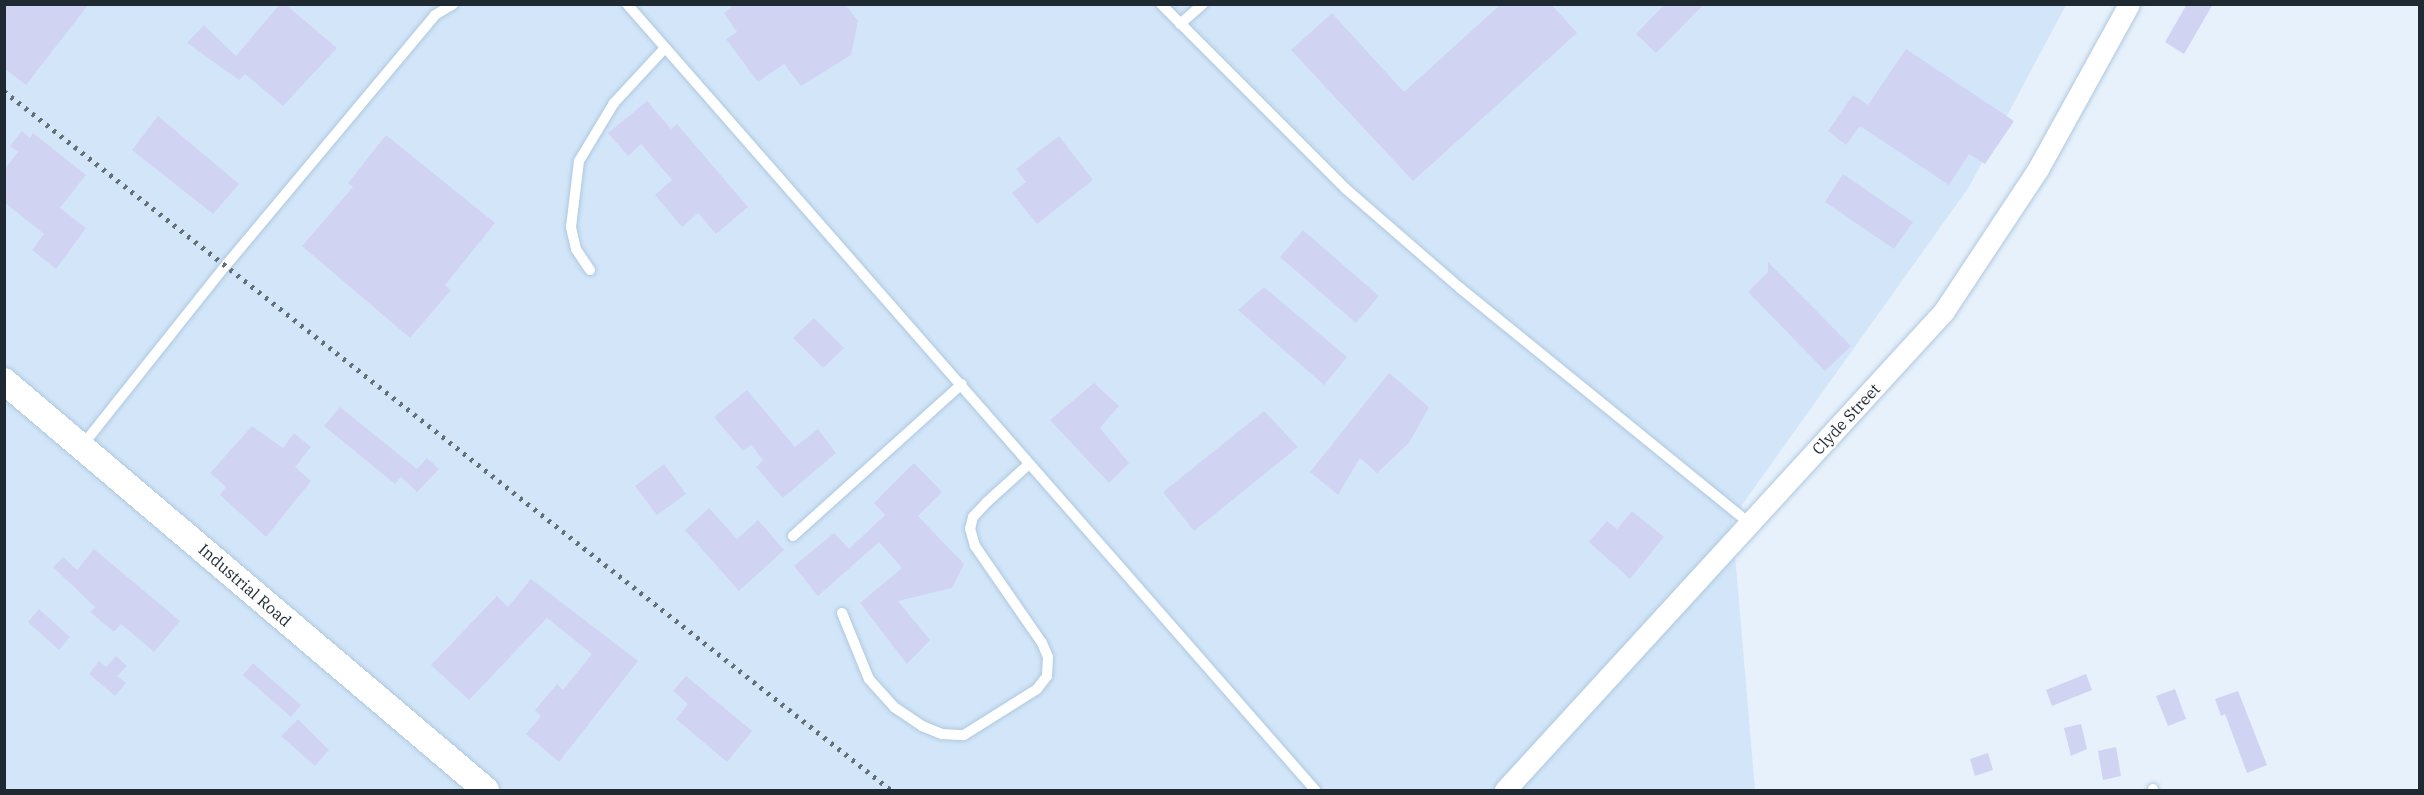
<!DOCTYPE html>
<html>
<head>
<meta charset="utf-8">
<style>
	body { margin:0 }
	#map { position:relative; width:2424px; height:795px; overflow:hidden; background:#e7f1fb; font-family:"IBM Plex Serif",serif }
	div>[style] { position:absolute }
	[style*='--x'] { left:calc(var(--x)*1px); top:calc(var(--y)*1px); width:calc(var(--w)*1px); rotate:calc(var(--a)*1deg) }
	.built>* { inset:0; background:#d3e6f9 }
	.building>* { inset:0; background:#d1d3f3 }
	.roads { filter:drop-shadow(0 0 2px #aec8e0) drop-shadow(0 0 2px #aec8e0) }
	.service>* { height:10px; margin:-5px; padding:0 5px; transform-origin:5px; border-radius:5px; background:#fff }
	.minor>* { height:21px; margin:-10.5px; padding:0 10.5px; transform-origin:10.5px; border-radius:10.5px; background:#fff }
	.tertiary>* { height:26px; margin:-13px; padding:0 13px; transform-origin:13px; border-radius:13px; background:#fff }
	.rail>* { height:4.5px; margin-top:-2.25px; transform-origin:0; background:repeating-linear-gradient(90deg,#646e77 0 3px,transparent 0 9px) }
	span { translate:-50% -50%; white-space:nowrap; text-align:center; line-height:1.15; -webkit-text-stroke:4.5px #fdfdfd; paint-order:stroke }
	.street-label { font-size:16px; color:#1f2932 }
	.frame { position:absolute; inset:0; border:6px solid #1f2932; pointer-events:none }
</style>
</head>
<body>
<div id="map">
	<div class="built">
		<i style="clip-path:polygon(5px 5px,2066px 5px,1969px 187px,1732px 519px,1755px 790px,5px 790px)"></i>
	</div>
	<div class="building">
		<i style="clip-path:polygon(4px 4px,89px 4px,26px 85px,4px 68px)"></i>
		<i style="clip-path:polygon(280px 4px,285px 4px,337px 48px,283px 106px,245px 74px,239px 80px,187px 43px,204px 25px,236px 56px)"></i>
		<i style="clip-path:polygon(735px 4px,845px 4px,858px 21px,851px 55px,801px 86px,784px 64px,758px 82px,726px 39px,737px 32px,724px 13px)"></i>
		<i style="clip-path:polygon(1501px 4px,1551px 4px,1577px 33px,1413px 181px,1291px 50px,1332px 13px,1404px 92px)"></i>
		<i style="clip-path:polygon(1665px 4px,1704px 4px,1656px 53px,1636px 34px)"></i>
		<i style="clip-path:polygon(2187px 4px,2213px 4px,2184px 54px,2165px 42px)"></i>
		<i style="clip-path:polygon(1906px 49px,2014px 121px,1985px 164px,1969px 154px,1949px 185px,1860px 126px,1846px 145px,1828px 131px,1853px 95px,1868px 105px)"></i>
		<i style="clip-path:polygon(647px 101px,671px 129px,677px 124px,748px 207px,716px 234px,698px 213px,682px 227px,655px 195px,672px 180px,641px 144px,628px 156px,608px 133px)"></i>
		<i style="clip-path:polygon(158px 116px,239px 184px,213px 214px,132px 150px)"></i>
		<i style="clip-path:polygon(22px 131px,30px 138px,33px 133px,86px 175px,60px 208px,86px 228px,56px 269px,32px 250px,44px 234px,4px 202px,4px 170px,18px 152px,10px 146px)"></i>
		<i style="clip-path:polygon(386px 135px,495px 223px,445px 285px,451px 290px,410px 338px,302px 246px,353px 187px,348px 183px)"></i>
		<i style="clip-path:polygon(1059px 136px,1093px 180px,1037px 224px,1012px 193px,1026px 182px,1016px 169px)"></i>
		<i style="clip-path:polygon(1843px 174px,1913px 222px,1894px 249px,1825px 202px)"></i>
		<i style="clip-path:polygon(1303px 230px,1379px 296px,1356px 323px,1280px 257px)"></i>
		<i style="clip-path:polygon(1768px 262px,1851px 346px,1825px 371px,1748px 292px,1768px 272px)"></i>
		<i style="clip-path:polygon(1264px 287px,1347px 357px,1324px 385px,1238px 310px)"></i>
		<i style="clip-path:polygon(814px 318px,844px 348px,823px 368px,793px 338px)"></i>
		<i style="clip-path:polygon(1389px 373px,1429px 407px,1409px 443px,1377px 473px,1360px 458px,1338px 495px,1310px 472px)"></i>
		<i style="clip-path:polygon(1094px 383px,1119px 406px,1100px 428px,1129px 463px,1109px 483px,1050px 420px)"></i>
		<i style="clip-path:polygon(747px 390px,795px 447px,818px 429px,836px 453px,783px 498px,756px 467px,763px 460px,751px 445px,743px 451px,714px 417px)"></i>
		<i style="clip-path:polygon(340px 407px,417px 469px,427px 458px,439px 469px,417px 492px,401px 477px,395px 484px,324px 426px)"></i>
		<i style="clip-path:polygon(1264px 411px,1298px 447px,1194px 531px,1163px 492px)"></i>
		<i style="clip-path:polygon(252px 426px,283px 448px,294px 433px,311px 447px,295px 467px,311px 481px,266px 537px,220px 495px,226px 487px,210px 473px)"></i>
		<i style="clip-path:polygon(914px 463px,942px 492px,918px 516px,964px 564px,952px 588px,898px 601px,930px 640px,907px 664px,860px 603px,902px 568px,879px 542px,818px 596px,794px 566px,834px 533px,849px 549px,885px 515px,874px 503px)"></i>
		<i style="clip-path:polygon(664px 464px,686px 494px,657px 515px,635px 486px)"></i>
		<i style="clip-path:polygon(709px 508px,737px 539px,758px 520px,784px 550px,739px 591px,685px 530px)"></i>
		<i style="clip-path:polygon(1632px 511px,1664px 537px,1630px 579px,1589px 542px,1607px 521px,1617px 529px)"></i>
		<i style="clip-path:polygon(94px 549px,180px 621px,154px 652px,121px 624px,114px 632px,90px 612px,95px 607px,53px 567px,63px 557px,77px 570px)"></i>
		<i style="clip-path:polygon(531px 579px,638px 661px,559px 762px,526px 734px,541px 716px,535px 710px,557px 684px,563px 690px,592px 654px,547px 618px,469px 700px,431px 665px,497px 596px,508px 607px)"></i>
		<i style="clip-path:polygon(39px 609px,70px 637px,59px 650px,28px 622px)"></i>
		<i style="clip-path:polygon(116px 656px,127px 666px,117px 676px,126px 683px,115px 696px,89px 674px,99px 661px,106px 667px)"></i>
		<i style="clip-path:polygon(253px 663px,301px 705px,291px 717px,243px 675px)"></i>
		<i style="clip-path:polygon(2086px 674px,2092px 690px,2052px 706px,2046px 690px)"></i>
		<i style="clip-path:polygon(686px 676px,752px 731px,727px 762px,676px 719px,688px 704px,673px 691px)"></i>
		<i style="clip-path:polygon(2175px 689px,2186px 719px,2168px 726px,2156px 696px)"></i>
		<i style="clip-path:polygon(2238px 691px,2267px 765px,2247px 773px,2225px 714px,2221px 716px,2215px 699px)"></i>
		<i style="clip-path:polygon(298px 719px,329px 750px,315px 766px,281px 736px)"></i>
		<i style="clip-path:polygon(2081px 724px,2087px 749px,2071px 756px,2064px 728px)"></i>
		<i style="clip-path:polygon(2116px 747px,2121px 776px,2103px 780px,2098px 751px)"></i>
		<i style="clip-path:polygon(1988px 753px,1993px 770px,1975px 776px,1970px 759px)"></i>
	</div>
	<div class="roads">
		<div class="service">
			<i style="--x:627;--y:4;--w:1045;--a:48.8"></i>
			<i style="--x:1161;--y:4;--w:262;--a:45"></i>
			<i style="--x:1346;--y:189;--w:151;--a:41"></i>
			<i style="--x:1460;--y:288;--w:372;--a:39.1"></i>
			<i style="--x:1180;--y:24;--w:30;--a:-41"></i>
			<i style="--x:590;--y:270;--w:25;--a:-124"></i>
			<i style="--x:576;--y:249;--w:23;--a:-103"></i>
			<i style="--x:571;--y:227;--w:66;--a:-83.1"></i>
			<i style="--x:579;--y:161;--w:68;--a:-58.9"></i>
			<i style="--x:614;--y:103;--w:75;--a:-47.2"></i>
			<i style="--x:82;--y:446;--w:233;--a:-51.5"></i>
			<i style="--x:227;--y:264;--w:324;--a:-50.1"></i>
			<i style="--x:435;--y:15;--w:21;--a:-31"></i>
			<i style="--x:793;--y:536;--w:227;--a:-42"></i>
			<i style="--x:842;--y:613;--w:71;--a:67.8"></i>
			<i style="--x:869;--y:679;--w:38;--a:48"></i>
			<i style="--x:894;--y:707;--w:34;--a:34"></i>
			<i style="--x:922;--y:726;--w:22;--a:22"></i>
			<i style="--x:942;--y:734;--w:22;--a:3"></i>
			<i style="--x:964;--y:735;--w:86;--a:-32.2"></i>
			<i style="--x:1037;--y:689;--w:16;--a:-52"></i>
			<i style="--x:1047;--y:676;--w:19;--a:-87"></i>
			<i style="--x:1048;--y:657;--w:15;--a:-113"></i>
			<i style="--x:1042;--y:643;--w:118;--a:-124.6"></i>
			<i style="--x:975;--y:546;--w:18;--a:-106"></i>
			<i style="--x:970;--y:529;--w:12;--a:-76"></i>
			<i style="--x:973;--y:517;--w:21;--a:-47"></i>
			<i style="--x:987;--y:502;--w:57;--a:-42.1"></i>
			<i style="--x:2153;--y:790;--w:1;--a:-90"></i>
		</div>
		<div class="minor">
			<i style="--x:1505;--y:790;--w:650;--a:-47.49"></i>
			<i style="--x:1944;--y:311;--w:170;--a:-56.5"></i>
			<i style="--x:2038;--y:169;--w:188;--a:-61.1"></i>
		</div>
		<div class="tertiary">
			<i style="--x:4;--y:381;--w:632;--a:40.32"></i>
		</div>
	</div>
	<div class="rail">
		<i style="--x:4;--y:91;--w:1129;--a:38.24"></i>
	</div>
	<div class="street-label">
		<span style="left:1846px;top:419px;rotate:-47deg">Clyde Street</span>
		<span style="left:245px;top:585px;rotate:41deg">Industrial Road</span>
	</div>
	<div class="frame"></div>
</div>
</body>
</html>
